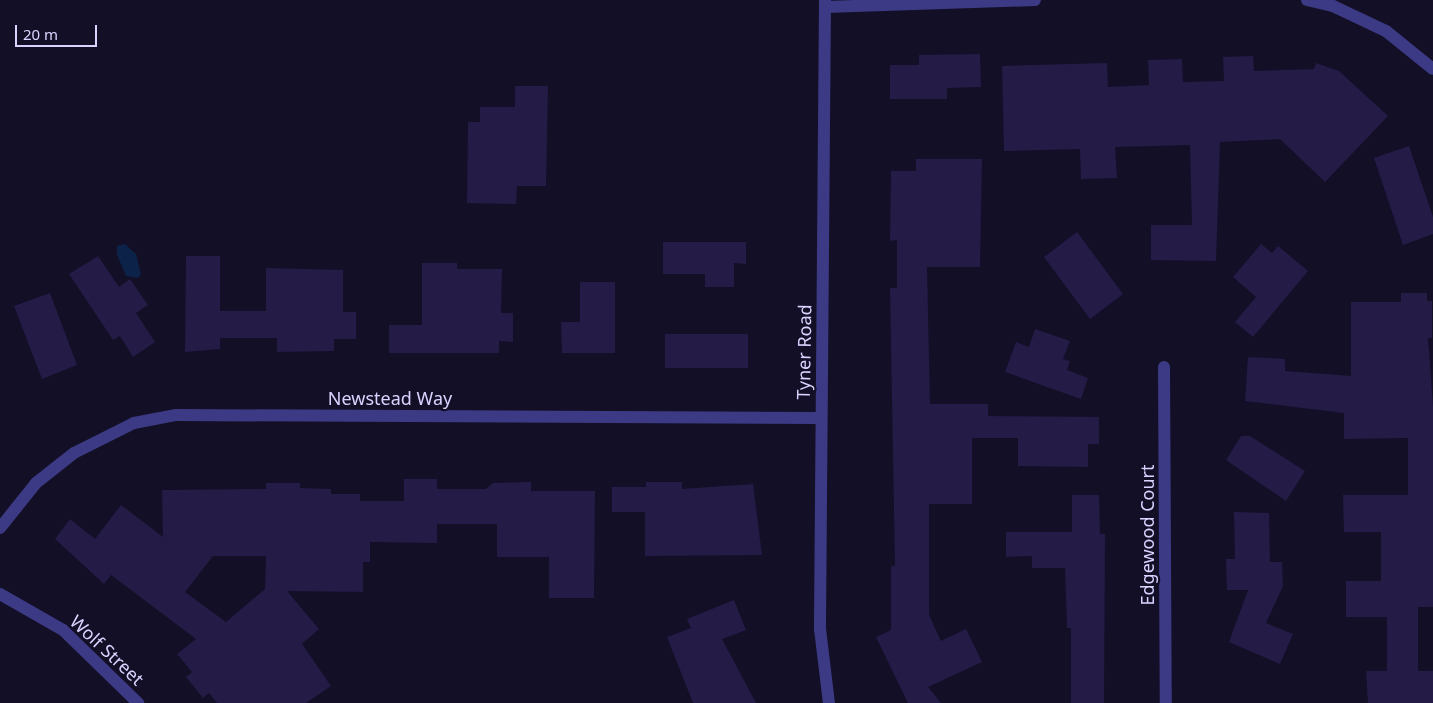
<!DOCTYPE html>
<html>
<head>
<meta charset="utf-8">
<style>
	body { margin:0 }
	#map { position:relative; width:1433px; height:703px; overflow:hidden; background:#130f26; font-family:"Noto Sans",sans-serif }
	div>[style] { position:absolute }
	[style*='--x'] { left:calc(var(--x)*1px); top:calc(var(--y)*1px); width:calc(var(--w)*1px); rotate:calc(var(--a)*1deg) }
	.water>* { inset:0; background:#0c2248 }
	.building>* { inset:0; background:#241b47 }
	.minor>* { height:12px; margin:-6px; padding:0 6px; transform-origin:6px; border-radius:6px; background:#3d3a85 }
	span { translate:-50% -50%; white-space:nowrap; text-align:center; line-height:1.15; -webkit-text-stroke:4.5px #130f26; paint-order:stroke }
	.street-label { font-size:18px; color:#d9d4ff }
	.scale { position:absolute; left:15px; top:25px; width:82px; height:22px; box-sizing:border-box; border:2px solid #d9d4ff; border-top:0; padding-left:6px; font-size:15px; line-height:18px; white-space:nowrap; color:#d9d4ff; -webkit-text-stroke:4px #130f26; paint-order:stroke }
</style>
</head>
<body>
<div id="map">
	<div class="water">
		<i style="clip-path:polygon(125px 244px,136px 254px,141px 274px,138px 278px,126px 276px,117px 255px,117px 246px)"></i>
	</div>
	<div class="building">
		<i style="clip-path:polygon(980px 54px,981px 87px,947px 88px,947px 99px,890px 99px,890px 65px,919px 65px,919px 55px)"></i>
		<i style="clip-path:polygon(1253px 56px,1254px 71px,1314px 69px,1316px 63px,1339px 71px,1388px 116px,1325px 182px,1280px 139px,1220px 142px,1216px 261px,1151px 260px,1151px 225px,1192px 225px,1190px 145px,1115px 147px,1117px 178px,1081px 179px,1080px 149px,1004px 151px,1002px 66px,1107px 63px,1108px 87px,1149px 85px,1148px 60px,1182px 59px,1183px 82px,1224px 81px,1223px 57px)"></i>
		<i style="clip-path:polygon(515px 86px,548px 86px,546px 186px,517px 186px,516px 204px,467px 203px,468px 122px,480px 122px,480px 107px,515px 107px)"></i>
		<i style="clip-path:polygon(1409px 146px,1433px 217px,1433px 234px,1403px 245px,1374px 158px)"></i>
		<i style="clip-path:polygon(916px 159px,982px 159px,980px 267px,927px 267px,930px 404px,988px 404px,988px 416px,1099px 417px,1099px 444px,1088px 444px,1088px 467px,1018px 466px,1018px 438px,972px 438px,972px 504px,929px 504px,929px 615px,941px 641px,966px 629px,982px 662px,928px 687px,941px 703px,908px 703px,876px 637px,891px 630px,891px 566px,895px 566px,890px 288px,897px 288px,897px 240px,890px 241px,891px 171px,916px 171px)"></i>
		<i style="clip-path:polygon(1077px 232px,1123px 294px,1090px 319px,1044px 257px)"></i>
		<i style="clip-path:polygon(663px 242px,746px 242px,746px 264px,734px 263px,734px 287px,705px 287px,705px 274px,663px 274px)"></i>
		<i style="clip-path:polygon(1261px 244px,1272px 253px,1278px 246px,1308px 271px,1253px 337px,1235px 322px,1256px 297px,1233px 277px)"></i>
		<i style="clip-path:polygon(98px 256px,119px 287px,130px 279px,148px 305px,136px 313px,155px 342px,133px 357px,120px 336px,113px 340px,69px 274px)"></i>
		<i style="clip-path:polygon(186px 256px,220px 256px,220px 311px,266px 311px,266px 268px,343px 270px,343px 312px,356px 312px,356px 339px,334px 339px,334px 351px,277px 352px,277px 338px,220px 338px,220px 349px,185px 352px)"></i>
		<i style="clip-path:polygon(422px 263px,457px 263px,457px 269px,502px 269px,501px 313px,513px 313px,513px 342px,499px 341px,499px 353px,389px 353px,389px 325px,422px 325px)"></i>
		<i style="clip-path:polygon(580px 282px,615px 282px,615px 353px,562px 353px,561px 322px,580px 322px)"></i>
		<i style="clip-path:polygon(50px 293px,77px 365px,42px 379px,14px 306px)"></i>
		<i style="clip-path:polygon(1401px 293px,1427px 293px,1427px 301px,1432px 301px,1432px 338px,1428px 338px,1433px 406px,1433px 607px,1418px 607px,1418px 671px,1433px 671px,1433px 703px,1368px 703px,1366px 671px,1387px 671px,1387px 617px,1346px 617px,1346px 581px,1381px 581px,1381px 532px,1344px 532px,1343px 495px,1408px 495px,1408px 438px,1344px 439px,1344px 413px,1245px 401px,1248px 357px,1285px 359px,1285px 371px,1351px 376px,1351px 302px,1401px 302px)"></i>
		<i style="clip-path:polygon(1035px 329px,1070px 341px,1063px 359px,1070px 361px,1067px 370px,1088px 378px,1081px 399px,1005px 372px,1016px 342px,1029px 347px)"></i>
		<i style="clip-path:polygon(665px 334px,748px 334px,748px 368px,665px 368px)"></i>
		<i style="clip-path:polygon(1241px 436px,1250px 436px,1305px 471px,1286px 501px,1226px 460px)"></i>
		<i style="clip-path:polygon(evenodd,404px 479px,437px 479px,437px 489px,486px 489px,493px 483px,531px 482px,531px 491px,595px 491px,594px 598px,549px 598px,549px 557px,497px 557px,497px 524px,437px 524px,437px 543px,370px 542px,370px 562px,363px 562px,363px 592px,287px 591px,319px 629px,302px 644px,331px 686px,306px 703px,217px 703px,209px 693px,203px 698px,186px 677px,192px 672px,177px 654px,196px 639px,111px 575px,104px 584px,55px 539px,70px 519px,95px 539px,121px 505px,163px 537px,162px 490px,266px 489px,266px 483px,300px 483px,300px 488px,331px 489px,331px 494px,360px 494px,360px 501px,404px 501px,404px 479px,213px 556px,266px 556px,265px 589px,226px 622px,185px 592px,213px 556px)"></i>
		<i style="clip-path:polygon(646px 482px,682px 482px,682px 489px,753px 484px,762px 555px,645px 556px,645px 512px,612px 512px,612px 487px,646px 487px)"></i>
		<i style="clip-path:polygon(1072px 495px,1099px 495px,1100px 534px,1105px 534px,1104px 703px,1071px 703px,1071px 628px,1067px 628px,1065px 568px,1032px 568px,1032px 556px,1006px 557px,1006px 532px,1072px 532px)"></i>
		<i style="clip-path:polygon(1234px 512px,1269px 513px,1270px 562px,1282px 562px,1283px 586px,1266px 623px,1293px 634px,1280px 664px,1229px 642px,1248px 590px,1227px 590px,1226px 559px,1235px 559px)"></i>
		<i style="clip-path:polygon(734px 600px,746px 630px,722px 639px,756px 703px,693px 703px,667px 637px,691px 628px,687px 619px)"></i>
	</div>
	<div class="minor">
		<i style="--x:825;--y:0;--w:629;--a:90.46"></i>
		<i style="--x:820;--y:629;--w:75;--a:83.1"></i>
		<i style="--x:1307;--y:0;--w:27;--a:13"></i>
		<i style="--x:1333;--y:6;--w:59;--a:25.3"></i>
		<i style="--x:1386;--y:31;--w:60;--a:39"></i>
		<i style="--x:825;--y:7;--w:210;--a:-1.9"></i>
		<i style="--x:1164;--y:367;--w:336;--a:89.7"></i>
		<i style="--x:0;--y:528;--w:58;--a:-51.3"></i>
		<i style="--x:36;--y:483;--w:48;--a:-38.3"></i>
		<i style="--x:74;--y:453;--w:67;--a:-26.6"></i>
		<i style="--x:134;--y:423;--w:43;--a:-10.8"></i>
		<i style="--x:176;--y:415;--w:645;--a:0.27"></i>
		<i style="--x:0;--y:594;--w:73;--a:29.7"></i>
		<i style="--x:63;--y:630;--w:105;--a:44.2"></i>
	</div>
	<div class="street-label">
		<span style="left:804px;top:352px;rotate:-89deg">Tyner Road</span>
		<span style="left:390px;top:398px">Newstead Way</span>
		<span style="left:1147px;top:535px;rotate:-90deg">Edgewood Court</span>
		<span style="left:107px;top:650px;rotate:43deg">Wolf Street</span>
	</div>
	<div class="scale">20 m</div>
</div>
</body>
</html>
